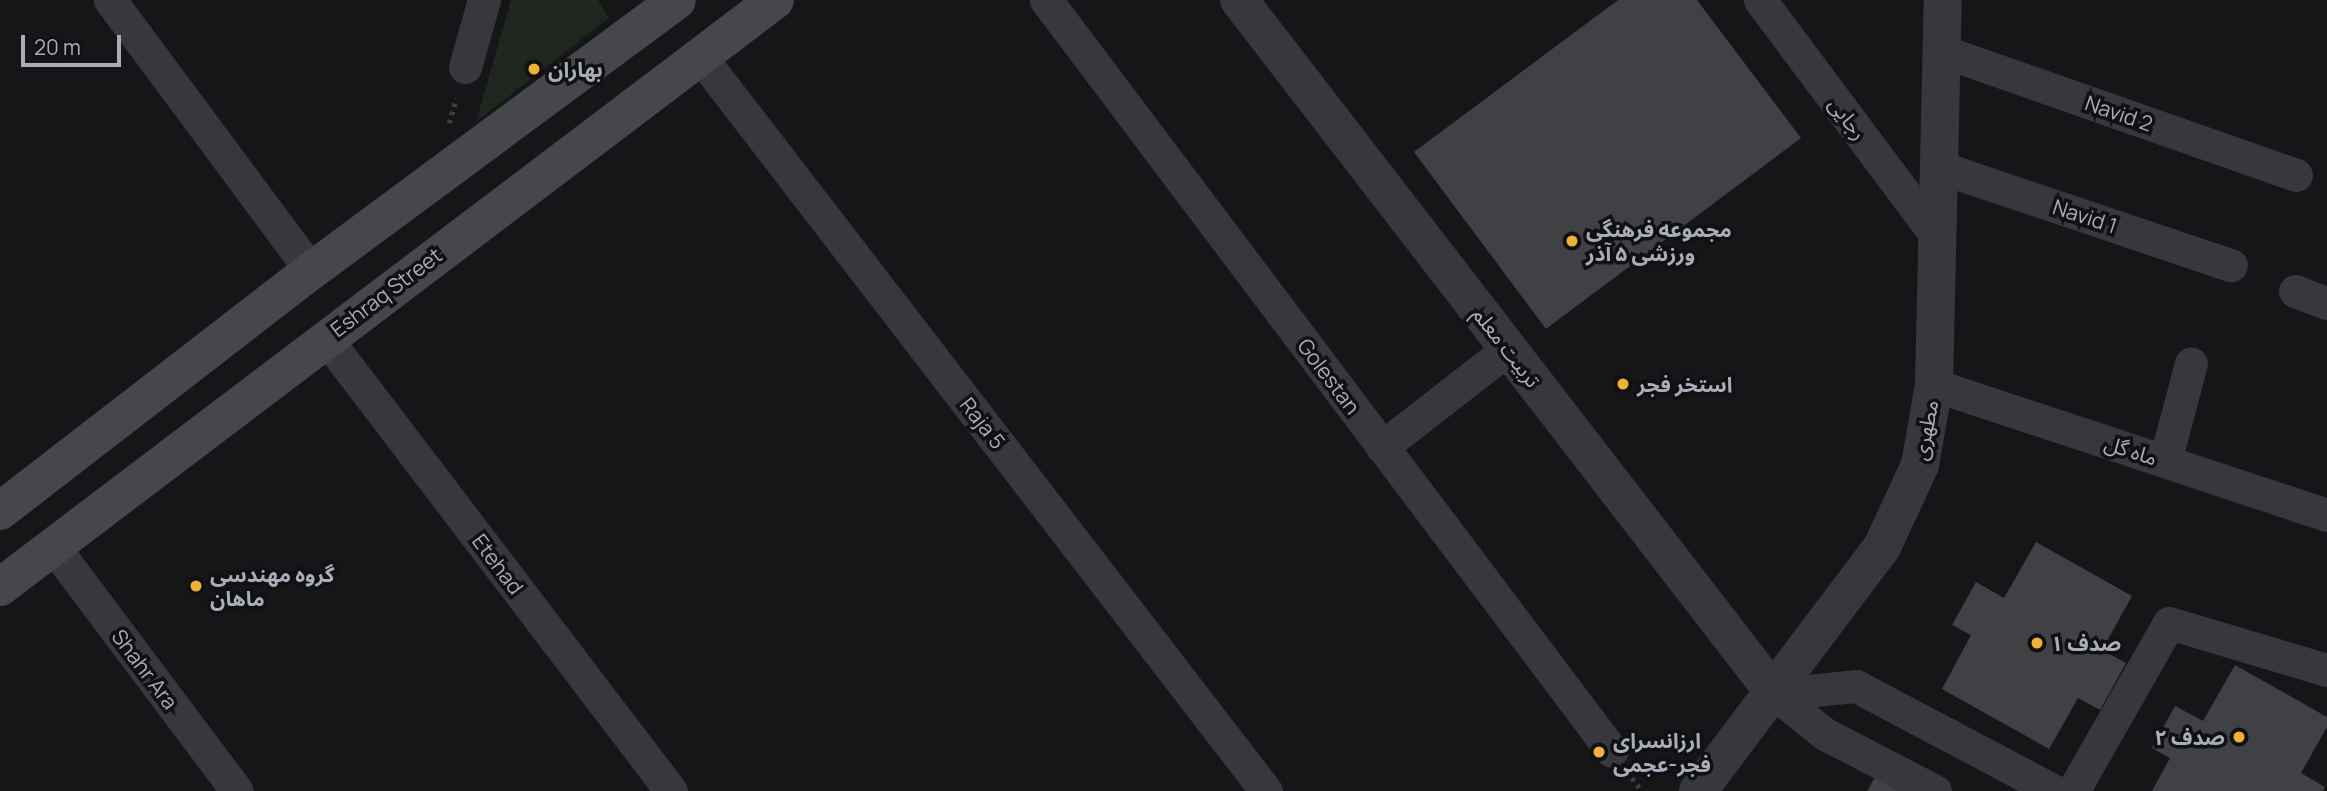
<!DOCTYPE html>
<html>
<head>
<meta charset="utf-8">
<style>
	body { margin:0 }
	#map { position:relative; width:2327px; height:791px; overflow:hidden; background:#161618; font-family:Manrope,"Noto Sans Arabic",sans-serif }
	div>[style] { position:absolute }
	[style*='--x'] { left:calc(var(--x)*1px); top:calc(var(--y)*1px); width:calc(var(--w)*1px); rotate:calc(var(--a)*1deg) }
	.green>* { inset:0; background:#1e261f }
	.building>* { inset:0; background:#404145 }
	.path>* { height:4.5px; margin-top:-2.25px; transform-origin:0; background:repeating-linear-gradient(90deg,#3d3f44 0 3.5px,transparent 0 8.5px) }
	.minor>* { height:33px; margin:-16.5px; padding:0 16.5px; transform-origin:16.5px; border-radius:16.5px; background:#37383d }
	.tertiary>* { height:38px; margin:-19px; padding:0 19px; transform-origin:19px; border-radius:19px; background:#37383d }
	.secondary>* { height:38px; margin:-19px; padding:0 19px; transform-origin:19px; border-radius:19px; background:#45474d }
	.dots>* { width:19px; height:19px; translate:-50% -50%; box-sizing:border-box; border:4px solid #111113; border-radius:50% }
	span { translate:-50% -50%; white-space:nowrap; text-align:center; line-height:1.15; -webkit-text-stroke:7px #111113; paint-order:stroke }
	.poi-label { font-size:21px; color:#a8adb8; font-weight:700 }
	.left { translate:0 -50%; text-align:left }
	.right { translate:-100% -50%; text-align:right }
	.street-label { font-size:21px; color:#a8adb8 }
	.scale { position:absolute; left:21px; top:35px; width:100px; height:32px; box-sizing:border-box; border:4px solid #a8adb8; border-top:0; padding-left:9px; font-size:21px; line-height:24px; white-space:nowrap; color:#a8adb8; -webkit-text-stroke:5px #111113; paint-order:stroke }
</style>
</head>
<body>
<div id="map">
	<div class="green">
		<i style="clip-path:polygon(511px 0,598px 0,609px 18px,476px 122px)"></i>
	</div>
	<div class="building">
		<i style="clip-path:polygon(1618px 0,1697px 0,1801px 138px,1546px 329px,1414px 152px)"></i>
		<i style="clip-path:polygon(2036px 542px,2132px 596px,2102px 650px,2126px 663px,2100px 710px,2078px 698px,2049px 749px,1942px 689px,1971px 635px,1952px 625px,1976px 582px,2004px 598px)"></i>
		<i style="clip-path:polygon(2235px 665px,2327px 717px,2327px 727px,2301px 773px,2325px 787px,2323px 791px,2152px 791px,2170px 758px,2152px 748px,2175px 706px,2203px 721px)"></i>
		<i style="clip-path:polygon(1875px 777px,1900px 791px,1867px 791px)"></i>
	</div>
	<div class="path">
		<i style="--x:449;--y:123;--w:26;--a:-74"></i>
		<i style="--x:1632;--y:778;--w:16;--a:52"></i>
	</div>
	<div class="minor">
		<i style="--x:110;--y:0;--w:337;--a:53.4"></i>
		<i style="--x:1046;--y:0;--w:940;--a:53"></i>
		<i style="--x:1760;--y:0;--w:296;--a:53.2"></i>
		<i style="--x:1942;--y:51;--w:375;--a:19.3"></i>
		<i style="--x:700;--y:56;--w:928;--a:52.4"></i>
		<i style="--x:465;--y:67;--w:70;--a:-74.2"></i>
		<i style="--x:1939;--y:167;--w:308;--a:18.6"></i>
		<i style="--x:2295;--y:291;--w:34;--a:21"></i>
		<i style="--x:325;--y:337;--w:571;--a:52.69"></i>
		<i style="--x:1934;--y:385;--w:414;--a:18.3"></i>
		<i style="--x:1382;--y:447;--w:160;--a:-37.9"></i>
		<i style="--x:2165;--y:461;--w:101;--a:-75.1"></i>
		<i style="--x:53;--y:546;--w:306;--a:53.1"></i>
		<i style="--x:1775;--y:694;--w:81;--a:-5.6"></i>
		<i style="--x:1856;--y:686;--w:224;--a:27.9"></i>
		<i style="--x:1775;--y:694;--w:64;--a:38.7"></i>
		<i style="--x:1825;--y:734;--w:124;--a:27.4"></i>
		<i style="--x:2073;--y:791;--w:193;--a:-60.3"></i>
		<i style="--x:2169;--y:623;--w:165;--a:16.6"></i>
	</div>
	<div class="tertiary">
		<i style="--x:1239;--y:0;--w:877;--a:52.32"></i>
		<i style="--x:1698;--y:791;--w:306;--a:-53"></i>
		<i style="--x:1882;--y:547;--w:90;--a:-65.1"></i>
		<i style="--x:1920;--y:465;--w:81;--a:-80.1"></i>
		<i style="--x:1934;--y:385;--w:385;--a:-88.7"></i>
	</div>
	<div class="secondary">
		<i style="--x:0;--y:511;--w:393;--a:-37.7"></i>
		<i style="--x:311;--y:271;--w:455;--a:-36.5"></i>
		<i style="--x:0;--y:587;--w:972;--a:-37.14"></i>
	</div>
	<div class="dots">
		<i style="left:534px;top:69px;background:#f2b134"></i>
		<i style="left:1572px;top:241px;background:#f2b134"></i>
		<i style="left:1623px;top:384px;background:#f2b134"></i>
		<i style="left:196px;top:586px;background:#f2b134"></i>
		<i style="left:2037px;top:643px;background:#f2b134"></i>
		<i style="left:2239px;top:737px;background:#f2b134"></i>
		<i style="left:1599px;top:752px;background:#f2b134"></i>
	</div>
	<div class="poi-label">
		<span class="left" style="left:548px;top:69px">بهاران</span>
		<span class="left" style="left:1586px;top:241px">مجموعه فرهنگی<br>ورزشی ۵ آذر</span>
		<span class="left" style="left:1637px;top:384px">استخر فجر</span>
		<span class="left" style="left:210px;top:586px">گروه مهندسی<br>ماهان</span>
		<span class="left" style="left:2051px;top:643px">صدف ۱</span>
		<span class="right" style="left:2225px;top:737px">صدف ۲</span>
		<span class="left" style="left:1613px;top:752px">ارزانسرای<br>فجر-عجمی</span>
	</div>
	<div class="street-label">
		<span style="left:2119px;top:113px;rotate:19deg">Navid 2</span>
		<span style="left:1848px;top:118px;rotate:53deg">رجایی</span>
		<span style="left:2085px;top:216px;rotate:18deg">Navid 1</span>
		<span style="left:386px;top:292px;rotate:-37deg">Eshraq Street</span>
		<span style="left:1507px;top:347px;rotate:52deg">تربیت معلم</span>
		<span style="left:1329px;top:376px;rotate:53deg">Golestan</span>
		<span style="left:983px;top:423px;rotate:52deg">Raja 5</span>
		<span style="left:1925px;top:430px;rotate:-79deg">مطهری</span>
		<span style="left:2131px;top:450px;rotate:18deg">ماه گل</span>
		<span style="left:498px;top:564px;rotate:53deg">Etehad</span>
		<span style="left:145px;top:669px;rotate:53deg">Shahr Ara</span>
	</div>
	<div class="scale">20 m</div>
</div>
</body>
</html>
